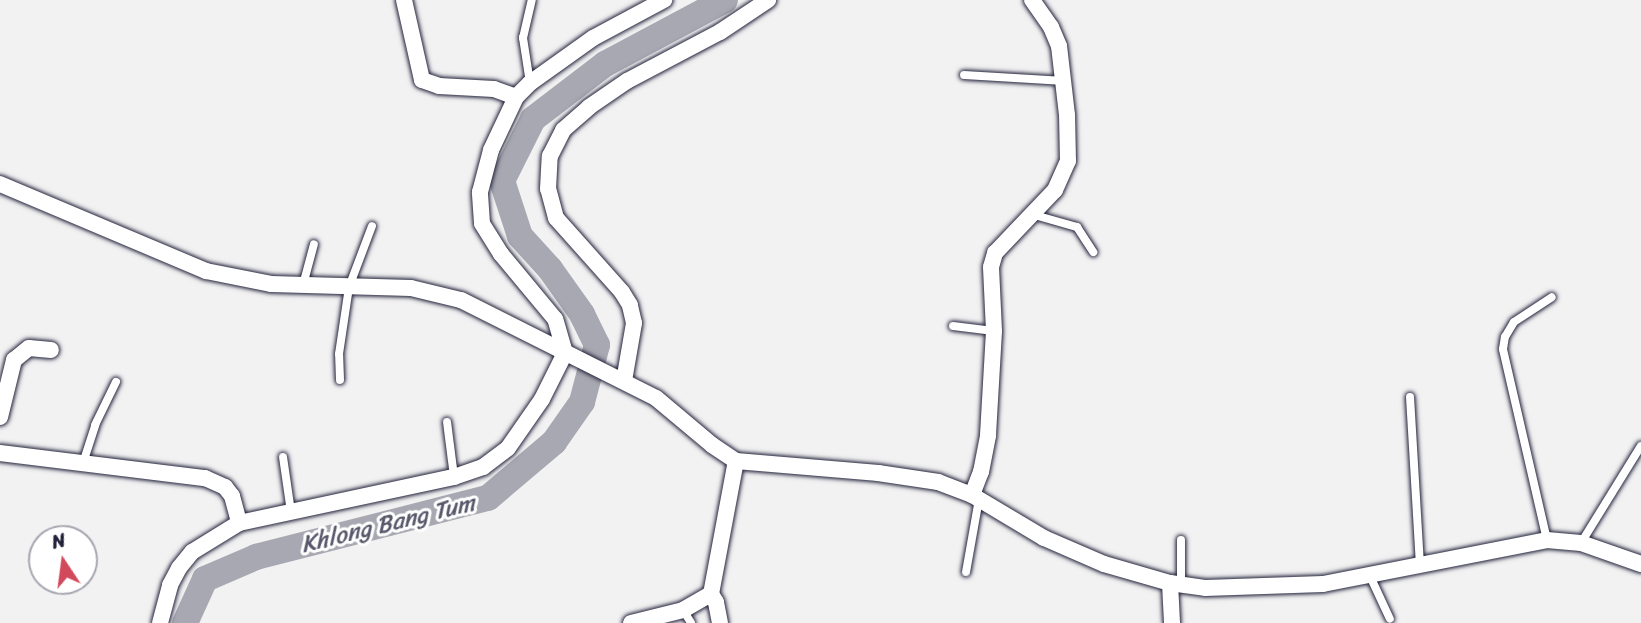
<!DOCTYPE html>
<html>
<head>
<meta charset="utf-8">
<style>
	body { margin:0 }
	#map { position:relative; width:1641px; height:623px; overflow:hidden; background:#f2f2f3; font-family:Sriracha,sans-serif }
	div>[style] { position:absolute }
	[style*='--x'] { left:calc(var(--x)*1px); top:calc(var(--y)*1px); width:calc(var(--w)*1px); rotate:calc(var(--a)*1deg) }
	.river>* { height:26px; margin:-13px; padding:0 13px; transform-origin:13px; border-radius:13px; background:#a8a8b2 }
	.roads { filter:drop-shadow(0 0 2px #22223b) drop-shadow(0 0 2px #22223b) }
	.service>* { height:8px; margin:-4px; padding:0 4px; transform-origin:4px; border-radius:4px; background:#fff }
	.minor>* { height:16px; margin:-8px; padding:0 8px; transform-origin:8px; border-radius:8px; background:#fff }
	span { translate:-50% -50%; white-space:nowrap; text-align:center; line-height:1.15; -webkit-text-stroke:6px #fff; paint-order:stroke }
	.water-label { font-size:24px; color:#58586b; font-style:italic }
	.north { position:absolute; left:28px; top:525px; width:70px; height:70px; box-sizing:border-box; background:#fff; border:2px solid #a7a7b1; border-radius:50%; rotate:347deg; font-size:19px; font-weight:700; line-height:28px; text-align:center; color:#22223b }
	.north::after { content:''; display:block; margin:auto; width:24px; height:32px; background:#d1495b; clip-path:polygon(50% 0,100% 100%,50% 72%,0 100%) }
</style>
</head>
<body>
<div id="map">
	<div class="river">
		<i style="--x:185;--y:623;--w:48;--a:-65.6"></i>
		<i style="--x:205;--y:579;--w:56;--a:-23.3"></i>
		<i style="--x:256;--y:557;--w:239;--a:-14.3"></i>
		<i style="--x:488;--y:498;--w:87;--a:-40.3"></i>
		<i style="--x:554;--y:442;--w:49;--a:-55"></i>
		<i style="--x:582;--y:402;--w:59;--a:-75.3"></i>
		<i style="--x:597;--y:345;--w:34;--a:-116"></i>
		<i style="--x:582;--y:314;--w:55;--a:-125.4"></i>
		<i style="--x:550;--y:269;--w:45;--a:-132.3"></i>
		<i style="--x:520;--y:236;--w:58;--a:-108.1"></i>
		<i style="--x:502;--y:181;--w:69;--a:-63.4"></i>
		<i style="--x:533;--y:119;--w:91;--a:-37.4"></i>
		<i style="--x:605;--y:64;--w:136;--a:-28.1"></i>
	</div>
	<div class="roads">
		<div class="service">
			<i style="--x:964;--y:75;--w:101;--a:3.4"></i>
			<i style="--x:530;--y:83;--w:46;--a:-98.8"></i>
			<i style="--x:523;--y:38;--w:39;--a:-77"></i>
			<i style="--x:1031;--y:214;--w:48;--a:15.8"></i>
			<i style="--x:1077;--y:227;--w:30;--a:57"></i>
			<i style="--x:303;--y:285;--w:42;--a:-75"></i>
			<i style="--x:953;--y:326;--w:41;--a:7"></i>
			<i style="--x:340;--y:380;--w:26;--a:-92"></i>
			<i style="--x:339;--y:354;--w:68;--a:-81.5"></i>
			<i style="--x:349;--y:287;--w:65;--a:-69.3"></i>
			<i style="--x:1410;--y:397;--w:169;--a:86.6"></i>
			<i style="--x:447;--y:422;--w:55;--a:82.7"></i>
			<i style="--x:283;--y:457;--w:56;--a:81.7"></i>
			<i style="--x:83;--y:463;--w:40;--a:-72"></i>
			<i style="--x:95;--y:425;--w:48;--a:-64"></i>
			<i style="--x:1547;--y:540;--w:196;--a:-103"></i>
			<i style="--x:1503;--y:349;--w:12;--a:-81"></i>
			<i style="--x:1505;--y:337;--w:17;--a:-59"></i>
			<i style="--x:1514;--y:322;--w:45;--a:-33.3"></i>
			<i style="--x:1581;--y:543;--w:114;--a:-58.3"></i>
			<i style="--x:966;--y:572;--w:74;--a:-79.9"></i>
			<i style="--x:1370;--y:576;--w:47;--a:65.1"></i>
			<i style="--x:1181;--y:585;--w:45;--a:-90"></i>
			<i style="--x:683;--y:610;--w:15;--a:58"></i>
		</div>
		<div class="minor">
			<i style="--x:404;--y:0;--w:82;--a:77.3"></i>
			<i style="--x:422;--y:80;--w:18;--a:19"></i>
			<i style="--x:439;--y:86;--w:55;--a:3.1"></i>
			<i style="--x:494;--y:89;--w:23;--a:20"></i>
			<i style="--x:0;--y:184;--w:224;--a:22.9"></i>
			<i style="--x:206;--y:271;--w:66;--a:11.3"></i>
			<i style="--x:271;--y:284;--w:140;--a:1.6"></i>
			<i style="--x:411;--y:288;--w:51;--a:13.5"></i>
			<i style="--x:461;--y:300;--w:218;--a:26.7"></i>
			<i style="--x:656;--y:398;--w:73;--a:40"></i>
			<i style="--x:712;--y:445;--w:29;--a:34"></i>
			<i style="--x:736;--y:461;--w:143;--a:4.8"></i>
			<i style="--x:878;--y:473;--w:61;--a:8.5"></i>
			<i style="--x:938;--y:482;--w:36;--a:21"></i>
			<i style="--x:972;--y:495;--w:84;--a:30.8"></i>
			<i style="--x:1044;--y:538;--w:65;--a:23.4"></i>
			<i style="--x:1104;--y:564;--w:69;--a:16.1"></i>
			<i style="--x:1170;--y:583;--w:35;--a:8"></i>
			<i style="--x:1205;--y:588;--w:118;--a:-1.9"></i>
			<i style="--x:1323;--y:584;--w:228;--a:-11.1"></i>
			<i style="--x:1547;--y:540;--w:34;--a:5"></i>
			<i style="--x:1581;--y:543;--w:64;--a:19.3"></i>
			<i style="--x:624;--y:381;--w:59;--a:-80.2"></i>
			<i style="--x:634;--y:323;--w:18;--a:-103"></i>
			<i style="--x:630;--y:305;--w:15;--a:-122"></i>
			<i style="--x:622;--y:292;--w:99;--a:-131.7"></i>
			<i style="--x:556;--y:218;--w:30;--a:-105"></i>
			<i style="--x:548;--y:189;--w:33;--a:-87"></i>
			<i style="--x:550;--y:156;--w:29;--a:-63"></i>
			<i style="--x:563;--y:130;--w:35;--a:-41"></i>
			<i style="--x:589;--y:107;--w:46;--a:-34.4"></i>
			<i style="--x:627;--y:81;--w:105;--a:-27.8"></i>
			<i style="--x:720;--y:32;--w:58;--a:-33.7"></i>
			<i style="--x:0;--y:417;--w:59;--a:-76.2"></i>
			<i style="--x:14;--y:360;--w:19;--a:-39"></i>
			<i style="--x:29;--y:348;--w:22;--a:5"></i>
			<i style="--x:0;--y:453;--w:207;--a:7"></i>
			<i style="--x:205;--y:478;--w:22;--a:24"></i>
			<i style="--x:225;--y:487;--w:11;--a:52"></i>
			<i style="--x:232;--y:496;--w:28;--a:75"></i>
			<i style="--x:972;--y:495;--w:25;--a:-69"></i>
			<i style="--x:981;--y:472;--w:38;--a:-79"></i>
			<i style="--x:988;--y:435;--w:104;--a:-86.7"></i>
			<i style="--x:994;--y:331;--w:64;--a:-92.7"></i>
			<i style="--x:991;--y:267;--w:15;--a:-74"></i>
			<i style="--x:995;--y:253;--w:87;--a:-46.4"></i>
			<i style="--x:1055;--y:190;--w:32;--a:-66"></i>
			<i style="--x:1068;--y:161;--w:46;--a:-91.2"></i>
			<i style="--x:1067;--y:115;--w:69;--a:-96.6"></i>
			<i style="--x:1059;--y:46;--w:21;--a:-113"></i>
			<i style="--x:1051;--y:27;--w:33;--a:-125"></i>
			<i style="--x:1170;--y:583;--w:40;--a:87.1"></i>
			<i style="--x:160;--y:623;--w:39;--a:-75"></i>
			<i style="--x:170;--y:585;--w:19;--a:-62"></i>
			<i style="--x:179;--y:568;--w:21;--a:-51"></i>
			<i style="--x:192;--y:552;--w:55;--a:-31.7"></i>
			<i style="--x:239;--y:523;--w:220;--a:-12.1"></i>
			<i style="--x:454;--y:477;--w:31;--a:-19"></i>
			<i style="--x:483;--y:467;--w:31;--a:-37"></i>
			<i style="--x:508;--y:448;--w:60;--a:-55.2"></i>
			<i style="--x:542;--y:399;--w:51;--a:-63.4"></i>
			<i style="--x:565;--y:353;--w:35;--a:-106"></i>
			<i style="--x:555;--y:319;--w:85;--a:-129.7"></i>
			<i style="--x:501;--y:254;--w:36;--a:-122"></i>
			<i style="--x:482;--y:223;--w:31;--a:-94"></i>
			<i style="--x:480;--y:192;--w:43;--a:-75.3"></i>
			<i style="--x:491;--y:150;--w:59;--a:-64.7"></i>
			<i style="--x:516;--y:97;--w:20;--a:-45"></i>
			<i style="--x:530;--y:83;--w:77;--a:-35.5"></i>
			<i style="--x:593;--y:38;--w:81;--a:-28.2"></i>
			<i style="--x:631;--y:623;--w:54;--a:-14"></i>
			<i style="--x:683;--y:610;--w:32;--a:-30"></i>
			<i style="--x:720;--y:623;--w:21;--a:-101"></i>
			<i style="--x:716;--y:602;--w:9;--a:-122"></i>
			<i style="--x:711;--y:594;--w:135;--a:-79.4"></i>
		</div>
	</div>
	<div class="water-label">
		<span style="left:388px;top:524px;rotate:-14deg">Khlong Bang Tum</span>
	</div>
	<div class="north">N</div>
</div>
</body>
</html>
